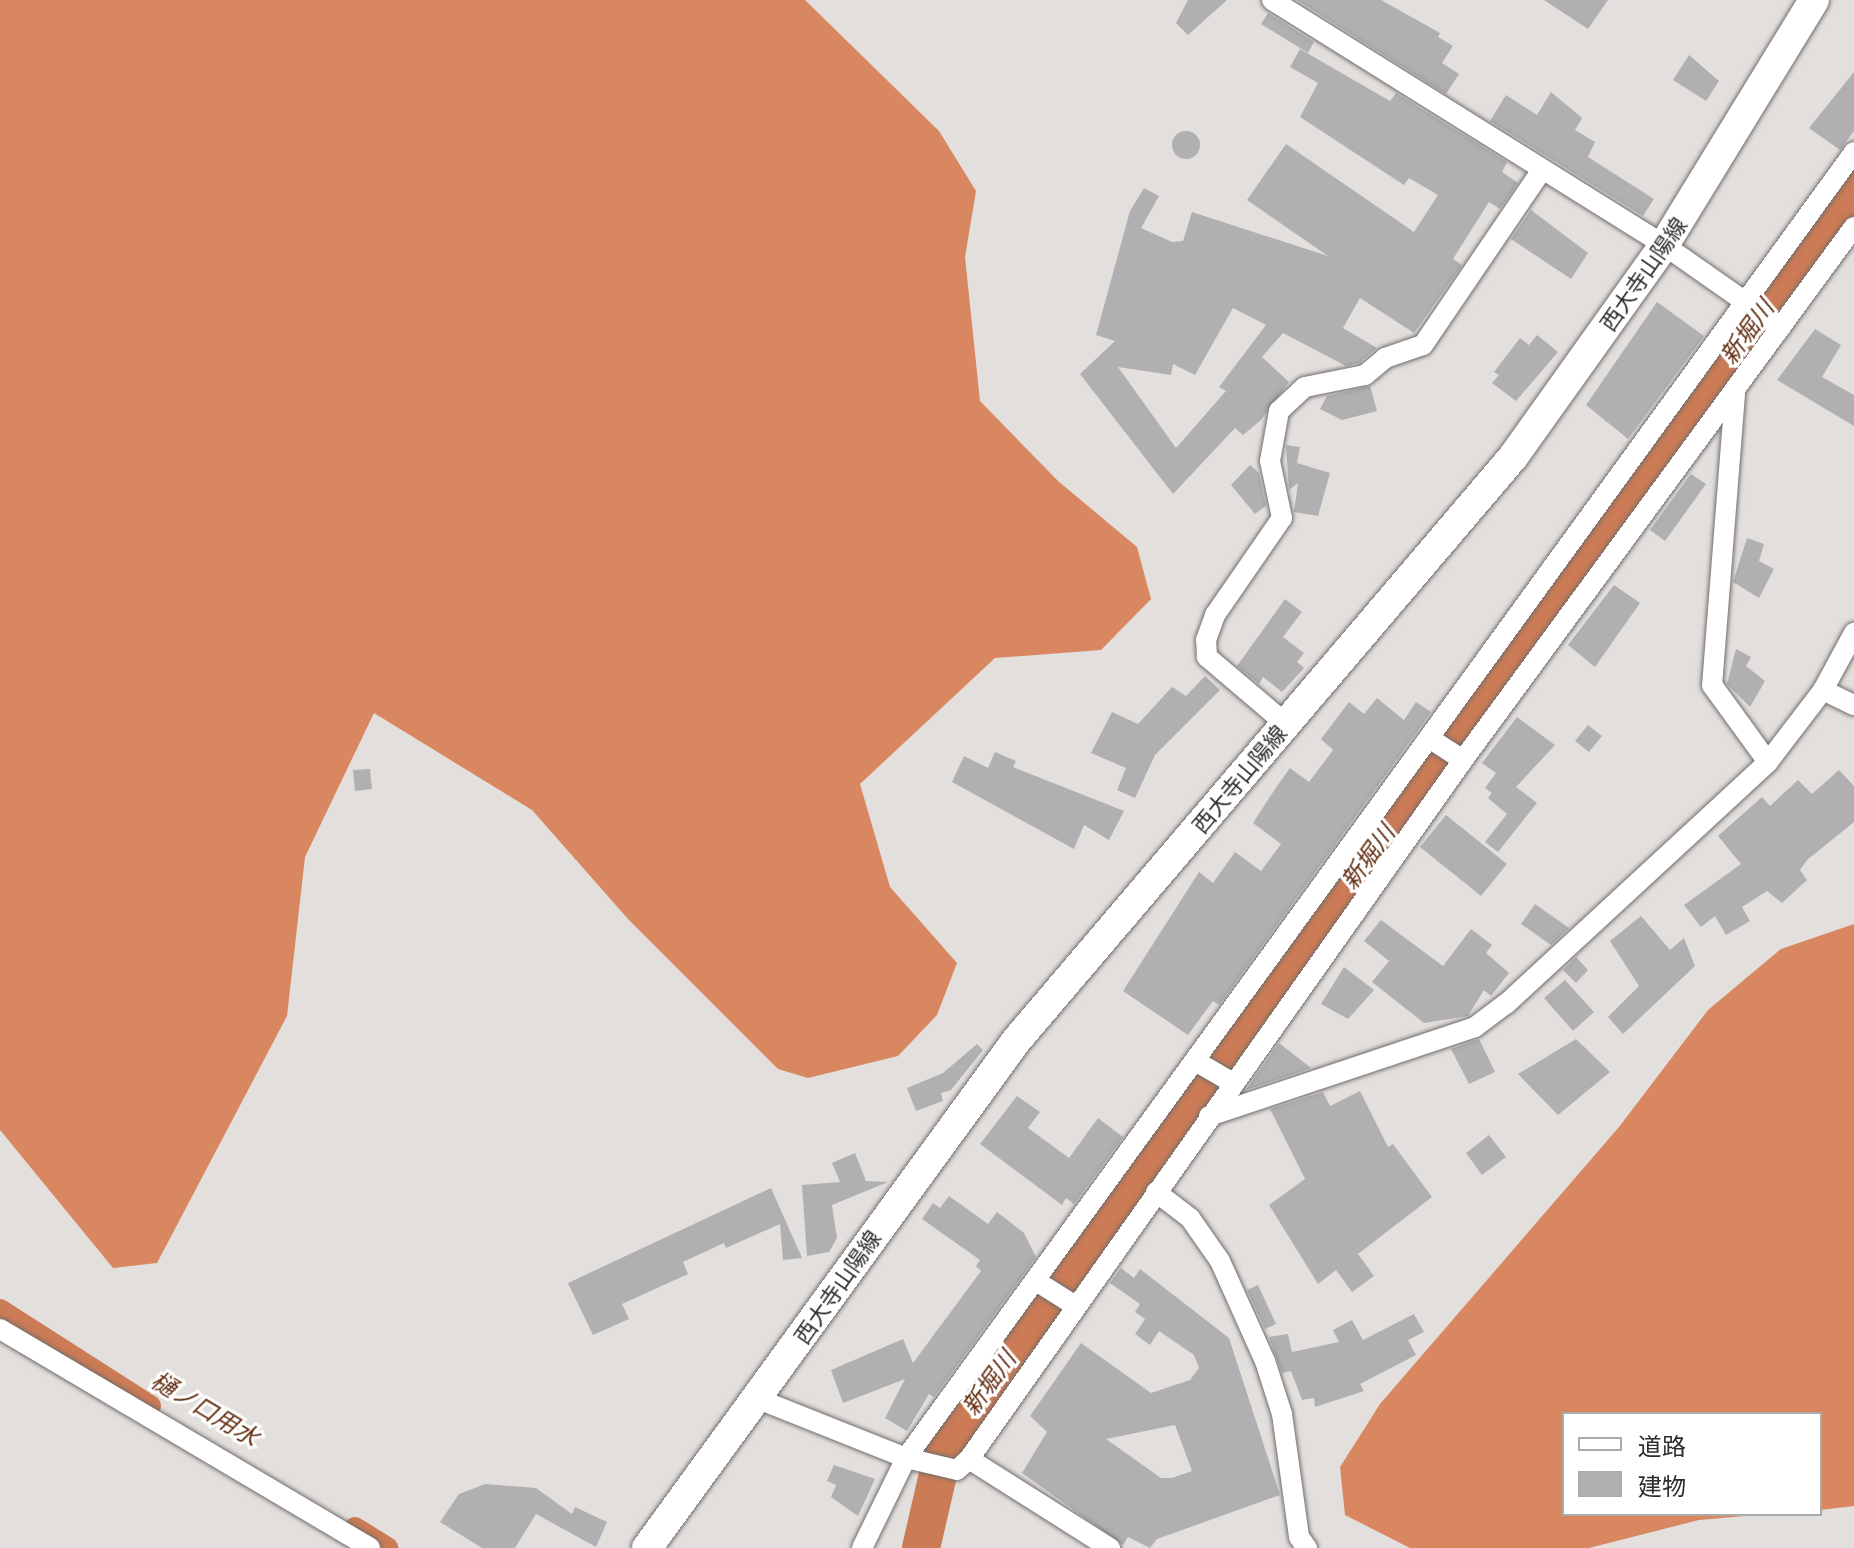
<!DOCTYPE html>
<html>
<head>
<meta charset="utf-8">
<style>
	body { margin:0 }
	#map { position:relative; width:1854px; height:1548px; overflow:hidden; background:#e3dfdd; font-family:"IBM Plex Sans","Noto Sans JP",sans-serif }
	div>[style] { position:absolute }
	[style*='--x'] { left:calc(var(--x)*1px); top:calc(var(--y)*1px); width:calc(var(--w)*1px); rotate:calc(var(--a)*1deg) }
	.forest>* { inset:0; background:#d88760 }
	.canal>* { height:22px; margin:-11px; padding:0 11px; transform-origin:11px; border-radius:11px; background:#cb7b55 }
	.river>* { height:38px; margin:-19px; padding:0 19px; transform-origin:19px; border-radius:19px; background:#cb7b55 }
	.building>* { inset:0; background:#b0b0b3 }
	.round { border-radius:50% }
	.roads { filter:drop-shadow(0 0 2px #716d6c) drop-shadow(0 0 2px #716d6c) }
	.minor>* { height:20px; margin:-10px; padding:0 10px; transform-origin:10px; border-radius:10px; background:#fff }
	.primary>* { height:30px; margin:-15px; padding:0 15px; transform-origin:15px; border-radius:15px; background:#fff }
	span { translate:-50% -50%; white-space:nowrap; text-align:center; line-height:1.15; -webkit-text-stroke:6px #fff; paint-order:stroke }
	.street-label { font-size:22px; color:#2f2e2d }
	.water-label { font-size:24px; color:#642f13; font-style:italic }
	.legend { position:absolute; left:1562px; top:1412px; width:260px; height:104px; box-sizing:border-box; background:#fff; border:2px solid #acabab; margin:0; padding:10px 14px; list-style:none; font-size:24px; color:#2f2e2d }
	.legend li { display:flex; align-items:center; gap:16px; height:40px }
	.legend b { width:40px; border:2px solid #acabab }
</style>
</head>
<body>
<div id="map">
	<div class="forest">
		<i style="clip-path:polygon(0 0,805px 0,939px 131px,976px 191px,965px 257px,980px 401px,1058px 481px,1137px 547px,1151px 599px,1101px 650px,995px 658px,860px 784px,890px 887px,957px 963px,937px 1015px,898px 1056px,808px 1078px,778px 1069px,628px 919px,532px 810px,374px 713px,305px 857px,287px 1016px,157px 1263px,113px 1268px,0 1130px)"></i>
		<i style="clip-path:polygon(1854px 924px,1854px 1506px,1820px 1510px,1820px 1414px,1564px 1414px,1564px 1514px,1768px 1514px,1699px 1520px,1589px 1548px,1410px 1548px,1345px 1515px,1340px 1467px,1380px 1404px,1619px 1127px,1708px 1010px,1781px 949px)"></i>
	</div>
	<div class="canal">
		<i style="--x:0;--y:1310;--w:178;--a:32.6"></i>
		<i style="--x:355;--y:1528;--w:38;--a:32"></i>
	</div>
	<div class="river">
		<i style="--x:921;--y:1548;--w:107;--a:-77"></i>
		<i style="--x:945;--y:1444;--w:1554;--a:-54.19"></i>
	</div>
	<div class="building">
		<i style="clip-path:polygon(1188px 0,1227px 0,1188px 35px,1176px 23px)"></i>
		<i style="clip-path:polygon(1297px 0,1381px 0,1440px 33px,1438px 37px,1453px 46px,1442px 63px,1459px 74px,1446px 94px)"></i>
		<i style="clip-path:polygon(1544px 0,1608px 0,1588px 29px)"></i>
		<i style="clip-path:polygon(1268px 13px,1314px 42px,1308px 53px,1261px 24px)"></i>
		<i style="clip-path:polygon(evenodd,1300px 49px,1390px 101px,1396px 93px,1507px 162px,1502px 172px,1518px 183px,1500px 209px,1489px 202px,1453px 259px,1462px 265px,1414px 333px,1360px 298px,1343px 328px,1377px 348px,1359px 363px,1346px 366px,1283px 333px,1262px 357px,1289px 382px,1261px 420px,1243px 435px,1235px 428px,1173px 494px,1080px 374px,1115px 341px,1096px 335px,1130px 211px,1144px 188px,1159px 196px,1141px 228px,1172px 242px,1183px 241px,1192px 212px,1328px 256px,1247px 200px,1286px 144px,1414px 232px,1438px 195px,1409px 178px,1404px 185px,1300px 117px,1318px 83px,1290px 67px,1300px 49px,1233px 308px,1266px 325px,1219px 387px,1226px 391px,1176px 448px,1118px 367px,1171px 375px,1173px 364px,1195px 375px,1233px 308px)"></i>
		<i style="clip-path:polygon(1689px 55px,1719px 81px,1706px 101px,1673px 80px)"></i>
		<i style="clip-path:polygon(1854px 72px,1854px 131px,1840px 150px,1809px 128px)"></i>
		<i style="clip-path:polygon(1551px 92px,1582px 118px,1575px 130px,1595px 142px,1588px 157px,1654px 199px,1643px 216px,1490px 121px,1506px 95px,1537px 115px)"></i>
		<i class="round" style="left:1172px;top:131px;width:28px;height:28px"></i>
		<i style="clip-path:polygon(1531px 210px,1588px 253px,1571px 279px,1511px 239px)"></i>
		<i style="clip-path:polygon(1657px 302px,1704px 336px,1628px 439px,1586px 405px)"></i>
		<i style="clip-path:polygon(1815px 329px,1841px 345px,1822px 377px,1854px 395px,1854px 426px,1777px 380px)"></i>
		<i style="clip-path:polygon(1537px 335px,1558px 352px,1516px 401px,1492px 383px,1499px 375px,1494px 372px,1520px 338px,1529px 345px)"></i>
		<i style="clip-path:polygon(1370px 386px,1377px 411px,1342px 420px,1320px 409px,1327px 396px)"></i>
		<i style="clip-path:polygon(1286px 445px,1300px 447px,1297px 463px,1330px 473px,1318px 516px,1294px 512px,1298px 483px,1289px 490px)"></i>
		<i style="clip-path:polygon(1250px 465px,1259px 473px,1266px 506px,1255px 514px,1231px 485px)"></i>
		<i style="clip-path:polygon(1691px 474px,1706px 484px,1665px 541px,1650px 530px)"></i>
		<i style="clip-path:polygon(1747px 538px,1764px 544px,1759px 561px,1774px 569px,1759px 598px,1733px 582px)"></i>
		<i style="clip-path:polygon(1614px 585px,1640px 603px,1595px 667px,1568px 645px)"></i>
		<i style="clip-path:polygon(1285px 599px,1302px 612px,1283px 637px,1304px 653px,1297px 662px,1304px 668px,1282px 692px,1263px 677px,1259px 684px,1237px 666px)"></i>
		<i style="clip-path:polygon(1736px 649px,1751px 657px,1746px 666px,1765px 681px,1750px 707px,1727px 684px)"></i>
		<i style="clip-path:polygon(1205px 676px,1220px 690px,1155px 755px,1135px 798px,1117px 790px,1126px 768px,1091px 753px,1112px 712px,1138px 724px,1172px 687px,1186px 696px)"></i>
		<i style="clip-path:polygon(1377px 698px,1404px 720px,1416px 702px,1431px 712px,1219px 1005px,1213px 1001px,1188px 1035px,1123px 991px,1199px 872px,1213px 883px,1235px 852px,1261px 871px,1281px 844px,1253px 823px,1275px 789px,1290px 768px,1309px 782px,1333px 750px,1321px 739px,1349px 702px,1364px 714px)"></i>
		<i style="clip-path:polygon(1517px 717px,1555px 745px,1516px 787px,1537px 803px,1498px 852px,1485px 842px,1507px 814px,1488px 798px,1492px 793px,1485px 788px,1496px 773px,1482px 763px)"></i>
		<i style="clip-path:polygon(1588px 725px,1602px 736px,1589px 752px,1575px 741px)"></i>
		<i style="clip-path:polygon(995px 752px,1016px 761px,1013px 767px,1124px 811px,1109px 840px,1084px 825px,1074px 849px,952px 782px,964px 756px,988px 768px)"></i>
		<i style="clip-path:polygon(370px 769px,372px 789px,355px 791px,353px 770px)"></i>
		<i style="clip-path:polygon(1839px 770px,1854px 786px,1854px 822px,1807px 860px,1800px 870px,1807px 880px,1782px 903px,1767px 891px,1742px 907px,1750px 921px,1726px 935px,1715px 916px,1701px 927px,1684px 905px,1741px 864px,1718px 836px,1762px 797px,1770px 806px,1798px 780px,1812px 794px)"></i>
		<i style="clip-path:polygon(1446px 815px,1507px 864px,1481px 896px,1420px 847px)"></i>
		<i style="clip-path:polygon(1535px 904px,1569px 928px,1551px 945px,1521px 924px)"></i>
		<i style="clip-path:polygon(1641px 916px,1670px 950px,1684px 938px,1695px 966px,1623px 1034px,1608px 1017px,1639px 986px,1610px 941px)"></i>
		<i style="clip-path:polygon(1381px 920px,1443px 966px,1471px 929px,1492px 945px,1486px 953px,1509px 973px,1491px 996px,1484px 990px,1468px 1016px,1424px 1023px,1372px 982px,1389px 961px,1364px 941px)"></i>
		<i style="clip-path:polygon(1576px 957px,1588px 970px,1576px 983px,1563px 970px)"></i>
		<i style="clip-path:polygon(1344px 967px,1374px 990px,1348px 1019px,1321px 1004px)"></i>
		<i style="clip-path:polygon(1565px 980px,1594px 1012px,1573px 1031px,1544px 998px)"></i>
		<i style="clip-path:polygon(1479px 1039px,1495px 1072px,1469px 1084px,1451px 1049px)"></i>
		<i style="clip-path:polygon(1576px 1039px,1610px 1072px,1558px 1115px,1518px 1074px)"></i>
		<i style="clip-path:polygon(1279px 1043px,1311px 1068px,1246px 1090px)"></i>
		<i style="clip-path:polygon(977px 1044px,983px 1050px,951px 1090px,941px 1093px,943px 1101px,916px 1111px,907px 1088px,943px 1073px)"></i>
		<i style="clip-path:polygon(1360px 1091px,1388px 1147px,1393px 1144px,1432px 1197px,1358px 1254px,1374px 1276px,1352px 1292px,1336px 1270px,1318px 1284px,1269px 1205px,1305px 1179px,1270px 1109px,1323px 1092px,1330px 1106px)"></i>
		<i style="clip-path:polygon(1017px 1096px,1040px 1112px,1028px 1128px,1069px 1158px,1098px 1118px,1123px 1137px,1074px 1204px,1066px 1198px,1062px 1205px,980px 1144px)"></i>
		<i style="clip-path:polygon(1489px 1135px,1506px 1157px,1482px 1175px,1466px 1153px)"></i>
		<i style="clip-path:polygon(855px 1153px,866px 1181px,888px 1182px,832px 1205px,837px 1238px,829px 1252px,807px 1256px,802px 1185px,840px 1182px,832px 1163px)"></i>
		<i style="clip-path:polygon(771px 1188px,802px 1258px,783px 1260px,780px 1224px,726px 1248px,724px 1243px,683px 1262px,688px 1274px,622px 1304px,629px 1319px,593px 1335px,568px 1283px)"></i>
		<i style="clip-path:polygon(949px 1196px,988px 1224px,997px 1212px,1024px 1233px,1036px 1257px,934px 1397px,929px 1394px,907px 1431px,885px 1418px,905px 1379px,843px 1403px,831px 1370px,903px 1339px,913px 1363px,981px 1271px,976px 1266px,980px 1260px,922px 1219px,933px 1203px,940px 1208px)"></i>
		<i style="clip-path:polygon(evenodd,1121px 1268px,1134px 1278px,1140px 1269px,1229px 1338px,1280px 1495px,1157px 1539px,1150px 1548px,1128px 1537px,1123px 1545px,1022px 1473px,1047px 1432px,1030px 1416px,1081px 1343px,1151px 1393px,1190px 1380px,1199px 1368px,1194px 1355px,1159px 1331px,1150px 1345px,1135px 1334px,1145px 1319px,1135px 1312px,1140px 1304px,1110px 1283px,1121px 1268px,1175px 1425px,1192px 1471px,1172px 1478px,1161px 1478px,1106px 1439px,1175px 1425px)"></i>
		<i style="clip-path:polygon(1258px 1285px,1276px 1324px,1265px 1329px,1247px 1290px)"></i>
		<i style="clip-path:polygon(1414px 1314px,1424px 1332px,1408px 1340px,1416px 1355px,1360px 1384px,1364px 1391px,1315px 1407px,1314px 1398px,1302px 1400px,1291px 1371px,1282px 1373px,1269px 1337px,1288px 1334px,1292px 1352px,1339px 1342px,1333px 1330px,1352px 1320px,1363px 1340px)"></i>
		<i style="clip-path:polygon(834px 1465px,875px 1479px,858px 1516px,831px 1497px,836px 1485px,827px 1481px)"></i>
		<i style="clip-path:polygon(485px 1484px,536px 1488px,572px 1514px,575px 1507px,607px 1522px,596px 1547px,536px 1514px,515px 1548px,482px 1548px,440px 1522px,459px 1494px)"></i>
	</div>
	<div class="roads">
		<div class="minor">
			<i style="--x:1272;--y:0;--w:462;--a:32"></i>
			<i style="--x:1664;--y:245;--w:143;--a:35"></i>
			<i style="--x:1735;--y:394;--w:292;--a:94.5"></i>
			<i style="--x:1712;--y:685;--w:95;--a:54"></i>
			<i style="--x:1823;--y:690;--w:34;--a:26"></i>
			<i style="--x:1286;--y:724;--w:104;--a:-139.7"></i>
			<i style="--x:1207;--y:657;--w:17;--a:-93"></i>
			<i style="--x:1206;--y:640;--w:27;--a:-70"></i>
			<i style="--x:1215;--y:615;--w:118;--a:-55.4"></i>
			<i style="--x:1282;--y:518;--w:58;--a:-101.9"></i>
			<i style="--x:1270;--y:461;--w:51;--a:-79.8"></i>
			<i style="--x:1279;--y:411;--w:35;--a:-43"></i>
			<i style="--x:1305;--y:387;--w:61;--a:-11.3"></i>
			<i style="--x:1365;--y:375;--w:26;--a:-40"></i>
			<i style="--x:1385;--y:358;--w:40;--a:-18.9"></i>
			<i style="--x:1423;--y:345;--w:208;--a:-55.8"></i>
			<i style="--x:1429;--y:738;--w:40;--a:32.9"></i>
			<i style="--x:1197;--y:1062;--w:42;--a:30.3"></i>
			<i style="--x:1209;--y:1116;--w:280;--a:-18.5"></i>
			<i style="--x:1475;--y:1027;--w:39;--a:-37"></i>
			<i style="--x:1506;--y:1004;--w:357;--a:-42.7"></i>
			<i style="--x:1768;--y:762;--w:91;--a:-52.6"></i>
			<i style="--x:1823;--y:690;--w:65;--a:-61.5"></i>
			<i style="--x:1156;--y:1192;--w:43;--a:37.4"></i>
			<i style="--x:1190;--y:1218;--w:52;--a:55.1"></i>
			<i style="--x:1220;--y:1261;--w:110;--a:65.8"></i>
			<i style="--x:1265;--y:1361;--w:56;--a:72.2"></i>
			<i style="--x:1282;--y:1414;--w:124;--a:82.1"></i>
			<i style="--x:1299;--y:1537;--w:14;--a:54"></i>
			<i style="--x:1036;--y:1281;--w:45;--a:32.3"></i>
			<i style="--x:0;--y:1329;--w:430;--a:30.6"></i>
			<i style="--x:758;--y:1399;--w:159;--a:21.7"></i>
			<i style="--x:906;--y:1458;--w:1614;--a:-54.02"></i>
			<i style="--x:969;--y:1459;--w:167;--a:32.3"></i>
			<i style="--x:862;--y:1548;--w:100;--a:-63.9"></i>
			<i style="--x:906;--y:1458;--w:52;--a:13.2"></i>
			<i style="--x:957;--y:1470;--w:16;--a:-43"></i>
			<i style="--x:969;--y:1459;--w:856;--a:-54.75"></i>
			<i style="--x:1463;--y:760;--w:661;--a:-53.74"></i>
		</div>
		<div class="primary">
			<i style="--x:647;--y:1548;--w:627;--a:-53.95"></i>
			<i style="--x:1016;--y:1041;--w:767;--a:-49.6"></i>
			<i style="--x:1513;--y:457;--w:260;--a:-54.5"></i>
			<i style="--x:1664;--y:245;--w:287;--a:-58.5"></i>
		</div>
	</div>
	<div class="street-label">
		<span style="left:1643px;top:274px;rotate:-55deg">西大寺山陽線</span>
		<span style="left:1239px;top:779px;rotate:-50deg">西大寺山陽線</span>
		<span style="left:837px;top:1287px;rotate:-55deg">西大寺山陽線</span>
	</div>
	<div class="water-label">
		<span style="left:1747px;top:332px;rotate:-54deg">新堀川</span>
		<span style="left:1368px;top:857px;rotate:-54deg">新堀川</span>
		<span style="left:989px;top:1383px;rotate:-54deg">新堀川</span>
		<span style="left:205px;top:1409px;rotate:31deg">樋ノ口用水</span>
	</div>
	<ul class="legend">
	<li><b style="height:10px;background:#fff"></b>道路</li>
	<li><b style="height:22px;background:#b0b0b3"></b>建物</li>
	</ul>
</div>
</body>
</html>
